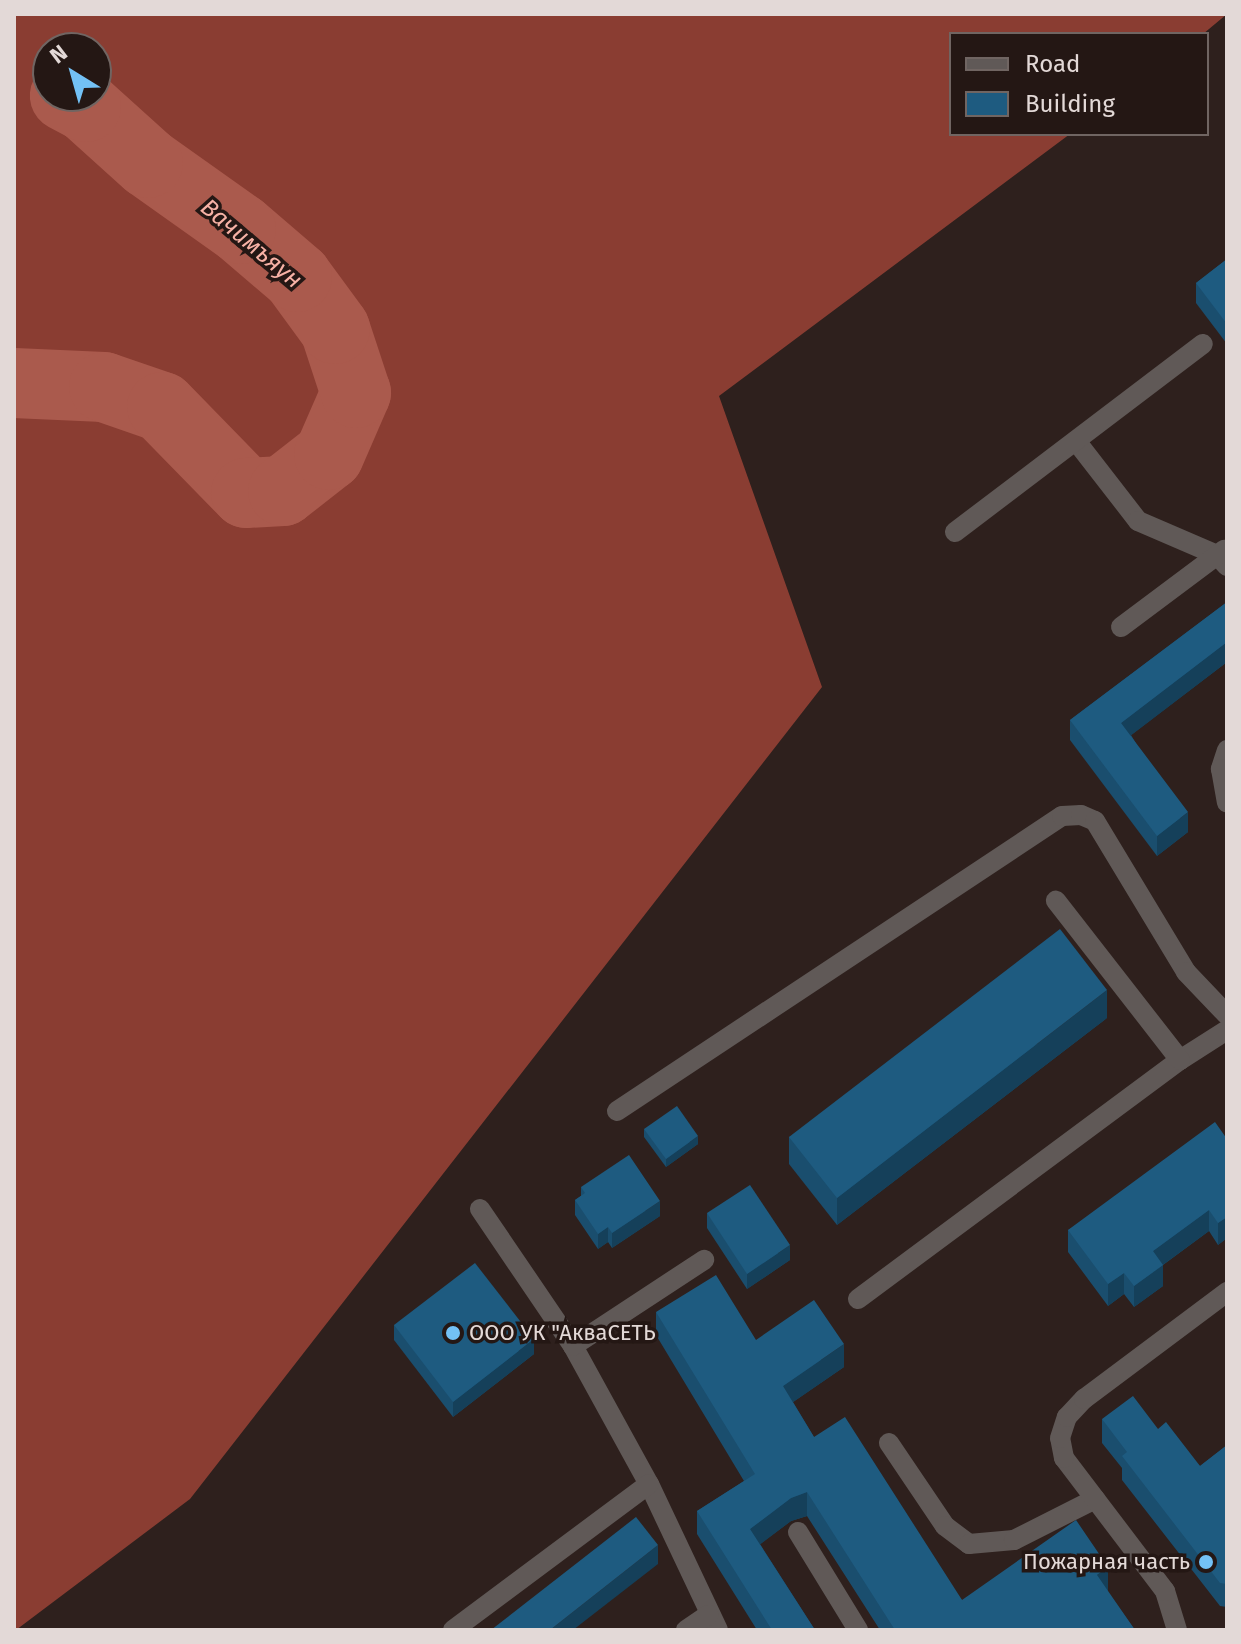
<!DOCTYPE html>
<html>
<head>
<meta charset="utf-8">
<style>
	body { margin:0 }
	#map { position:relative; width:1241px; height:1644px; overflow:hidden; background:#2e201d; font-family:"Fira Sans",sans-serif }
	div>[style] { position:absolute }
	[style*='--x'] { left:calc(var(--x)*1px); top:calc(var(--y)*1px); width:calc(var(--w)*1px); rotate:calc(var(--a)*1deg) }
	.forest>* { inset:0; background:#8a3d32 }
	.river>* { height:70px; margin:-35px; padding:0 35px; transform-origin:35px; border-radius:35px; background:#aa5a4d }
	.minor>* { height:20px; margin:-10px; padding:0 10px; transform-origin:10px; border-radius:10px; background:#605957 }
	.wall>* { inset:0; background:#1a4e6e }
	.shaded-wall>* { inset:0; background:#15405a }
	.building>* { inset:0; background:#1e5b80 }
	.dots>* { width:22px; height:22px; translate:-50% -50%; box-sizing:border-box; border:4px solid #241714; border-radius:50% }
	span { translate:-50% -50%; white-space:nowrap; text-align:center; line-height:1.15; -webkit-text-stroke:7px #241714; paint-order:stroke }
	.poi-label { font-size:22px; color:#e3d9d7 }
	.left { translate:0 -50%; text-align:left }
	.right { translate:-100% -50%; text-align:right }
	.water-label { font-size:24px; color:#f7b2a6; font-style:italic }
	.frame { position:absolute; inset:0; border:16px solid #e3d9d7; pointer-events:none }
	.legend { position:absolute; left:949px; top:32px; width:260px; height:104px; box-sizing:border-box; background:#241714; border:2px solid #706562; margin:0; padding:10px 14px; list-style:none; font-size:24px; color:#e3d9d7 }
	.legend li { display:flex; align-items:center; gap:16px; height:40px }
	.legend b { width:40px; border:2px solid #706562 }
	.north { position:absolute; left:32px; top:32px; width:80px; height:80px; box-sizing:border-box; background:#241714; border:2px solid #706562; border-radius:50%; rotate:323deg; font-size:22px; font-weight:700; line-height:32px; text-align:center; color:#e3d9d7 }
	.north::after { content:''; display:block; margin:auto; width:28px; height:36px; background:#73c1f5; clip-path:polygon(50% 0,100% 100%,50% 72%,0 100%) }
</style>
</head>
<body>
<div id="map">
	<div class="forest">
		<i style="clip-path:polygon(evenodd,14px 14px,1227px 14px,1203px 34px,951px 34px,951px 134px,1070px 134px,719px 396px,822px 687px,190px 1499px,16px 1630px,14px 14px,48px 48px,96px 48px,96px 96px,48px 96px,48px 48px)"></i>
	</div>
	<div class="river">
		<i style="--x:14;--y:383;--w:90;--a:2.5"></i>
		<i style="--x:104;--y:387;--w:61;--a:19"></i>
		<i style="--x:162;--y:407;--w:120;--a:45.7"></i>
		<i style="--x:246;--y:493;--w:37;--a:-3"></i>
		<i style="--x:283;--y:491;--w:58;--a:-38"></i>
		<i style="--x:329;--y:455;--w:68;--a:-66.5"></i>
		<i style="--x:356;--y:393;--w:67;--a:-108.2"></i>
		<i style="--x:335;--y:329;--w:64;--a:-126.2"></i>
		<i style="--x:297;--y:277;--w:74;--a:-139.4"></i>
		<i style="--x:241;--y:229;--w:114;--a:-144.6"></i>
		<i style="--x:148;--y:163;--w:84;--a:-137.9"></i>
		<i style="--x:86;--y:107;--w:24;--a:-152"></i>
	</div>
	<div class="minor">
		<i style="--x:1076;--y:441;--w:101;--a:52.2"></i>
		<i style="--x:1138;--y:521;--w:86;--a:23.3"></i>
		<i style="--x:1217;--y:555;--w:15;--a:48"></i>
		<i style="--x:955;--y:532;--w:311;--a:-37.2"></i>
		<i style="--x:1121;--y:627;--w:129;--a:-36.8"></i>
		<i style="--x:1227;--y:750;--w:20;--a:108"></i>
		<i style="--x:1221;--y:769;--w:34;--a:80"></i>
		<i style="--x:1180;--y:1060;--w:56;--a:-32.6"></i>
		<i style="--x:617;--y:1111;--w:534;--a:-33.54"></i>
		<i style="--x:1062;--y:816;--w:19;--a:-3"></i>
		<i style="--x:1081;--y:815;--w:15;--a:23"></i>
		<i style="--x:1095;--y:821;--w:176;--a:58.9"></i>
		<i style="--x:1186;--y:972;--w:59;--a:46.4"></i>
		<i style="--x:480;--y:1209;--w:166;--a:55.8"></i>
		<i style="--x:573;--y:1346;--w:158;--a:61.2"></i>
		<i style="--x:649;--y:1484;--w:161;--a:64.7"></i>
		<i style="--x:858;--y:1299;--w:401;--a:-36.6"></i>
		<i style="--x:1180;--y:1060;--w:202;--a:-127.9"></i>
		<i style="--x:573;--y:1346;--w:157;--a:-33.3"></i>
		<i style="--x:889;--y:1443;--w:100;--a:56"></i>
		<i style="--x:945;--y:1526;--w:30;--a:37"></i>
		<i style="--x:969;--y:1544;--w:45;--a:-5.1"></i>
		<i style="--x:1014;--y:1540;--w:91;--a:-26.8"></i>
		<i style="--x:798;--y:1532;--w:115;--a:58.5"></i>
		<i style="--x:453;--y:1630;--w:244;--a:-36.7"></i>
		<i style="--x:686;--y:1630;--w:27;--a:-34"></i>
		<i style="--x:1177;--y:1630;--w:41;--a:-107.1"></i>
		<i style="--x:1165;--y:1591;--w:167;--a:-127.2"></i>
		<i style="--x:1064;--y:1458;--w:20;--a:-101"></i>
		<i style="--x:1060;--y:1438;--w:22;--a:-72"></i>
		<i style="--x:1067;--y:1417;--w:25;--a:-47"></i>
		<i style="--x:1084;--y:1399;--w:179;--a:-36.8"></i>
	</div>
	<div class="wall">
		<i style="clip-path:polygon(1227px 259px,1227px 344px,1196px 303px,1196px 283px)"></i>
		<i style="clip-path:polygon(1227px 602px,1227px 662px,1131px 735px,1188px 832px,1157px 856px,1070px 740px,1070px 720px)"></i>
		<i style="clip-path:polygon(1107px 1018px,837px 1225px,789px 1164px,789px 1137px)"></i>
		<i style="clip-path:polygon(644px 1129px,698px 1144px,666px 1167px,644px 1137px)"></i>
		<i style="clip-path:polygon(1227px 1139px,1227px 1238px,1218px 1245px,1209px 1231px,1163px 1265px,1163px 1286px,1134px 1307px,1124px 1294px,1108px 1306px,1068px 1252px,1068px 1230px)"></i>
		<i style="clip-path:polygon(581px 1187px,660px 1216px,612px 1248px,608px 1242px,598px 1249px,575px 1215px,575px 1200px,581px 1196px)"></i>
		<i style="clip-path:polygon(707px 1213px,790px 1260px,747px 1289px,707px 1228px)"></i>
		<i style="clip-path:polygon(656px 1312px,844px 1367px,793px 1402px,814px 1437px,962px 1600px,1108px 1590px,1107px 1591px,1135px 1630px,880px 1630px,807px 1516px,791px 1521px,760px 1544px,815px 1630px,757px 1630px,697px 1534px,697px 1511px,744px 1481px,656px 1335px)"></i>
		<i style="clip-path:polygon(394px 1325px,534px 1354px,453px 1417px,394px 1340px)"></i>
		<i style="clip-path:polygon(1102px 1419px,1158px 1429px,1200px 1466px,1227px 1445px,1227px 1607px,1220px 1606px,1122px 1480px,1122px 1468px,1102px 1443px)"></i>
	</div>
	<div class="shaded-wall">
		<i style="clip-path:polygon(1227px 642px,1227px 662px,1121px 743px,1121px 723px)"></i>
		<i style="clip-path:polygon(1188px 812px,1188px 832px,1157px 856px,1157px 836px)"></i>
		<i style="clip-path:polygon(1107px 990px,1107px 1018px,837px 1225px,837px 1198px)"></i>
		<i style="clip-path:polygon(698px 1136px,698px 1144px,666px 1167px,666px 1159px)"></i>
		<i style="clip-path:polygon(660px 1201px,660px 1216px,612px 1248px,612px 1233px)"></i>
		<i style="clip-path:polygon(1209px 1210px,1209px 1231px,1153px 1272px,1153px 1251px)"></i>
		<i style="clip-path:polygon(1227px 1217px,1227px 1238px,1218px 1245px,1218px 1223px)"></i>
		<i style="clip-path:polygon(608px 1227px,608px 1242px,598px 1249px,598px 1234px)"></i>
		<i style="clip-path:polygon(790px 1245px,790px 1260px,747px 1289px,747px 1274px)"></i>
		<i style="clip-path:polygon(1163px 1265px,1163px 1286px,1134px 1307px,1134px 1286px)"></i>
		<i style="clip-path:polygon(1124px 1273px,1124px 1294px,1108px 1306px,1108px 1284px)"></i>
		<i style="clip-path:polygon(534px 1339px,534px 1354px,453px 1417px,453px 1402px)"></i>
		<i style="clip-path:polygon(844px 1344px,844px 1367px,783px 1409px,783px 1386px)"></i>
		<i style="clip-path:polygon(807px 1492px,807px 1516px,791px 1521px,750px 1552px,750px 1529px,791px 1498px)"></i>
		<i style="clip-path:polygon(658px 1545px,658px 1564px,573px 1630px,550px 1630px)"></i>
		<i style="clip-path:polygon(1108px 1567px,1108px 1590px,1097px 1599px,1097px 1575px)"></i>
	</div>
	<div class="building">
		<i style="clip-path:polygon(1227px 259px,1227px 324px,1196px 283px)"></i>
		<i style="clip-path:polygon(1227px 602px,1227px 642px,1121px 723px,1188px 812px,1157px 836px,1070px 720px)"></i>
		<i style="clip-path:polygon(1060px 929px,1107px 990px,837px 1198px,789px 1137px)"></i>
		<i style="clip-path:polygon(677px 1106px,698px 1136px,666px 1159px,644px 1129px)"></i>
		<i style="clip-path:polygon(1215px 1122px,1227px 1139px,1227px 1217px,1218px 1223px,1209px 1210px,1153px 1251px,1163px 1265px,1134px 1286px,1124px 1273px,1108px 1284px,1068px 1230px)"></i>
		<i style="clip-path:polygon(629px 1155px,660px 1201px,612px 1233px,608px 1227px,598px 1234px,575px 1200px,585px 1193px,581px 1187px)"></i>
		<i style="clip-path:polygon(750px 1185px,790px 1245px,747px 1274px,707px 1213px)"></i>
		<i style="clip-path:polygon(475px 1263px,534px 1339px,453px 1402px,394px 1325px)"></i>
		<i style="clip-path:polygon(716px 1275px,756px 1340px,814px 1300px,844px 1344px,783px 1386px,814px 1437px,845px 1417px,962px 1600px,1076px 1520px,1108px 1567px,1097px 1575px,1135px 1630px,895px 1630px,807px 1492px,791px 1498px,750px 1529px,815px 1630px,772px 1630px,697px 1511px,755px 1474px,656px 1312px)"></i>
		<i style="clip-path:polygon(1133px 1396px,1158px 1429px,1166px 1422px,1200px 1466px,1227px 1445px,1227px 1584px,1220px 1583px,1122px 1456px,1127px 1452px,1102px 1419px)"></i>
		<i style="clip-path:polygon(636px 1517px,658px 1545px,550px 1630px,491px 1630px)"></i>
	</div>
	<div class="dots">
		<i style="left:453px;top:1333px;background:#73c1f5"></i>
		<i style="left:1206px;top:1562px;background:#73c1f5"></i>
	</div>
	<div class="poi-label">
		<span class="left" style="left:469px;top:1333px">ООО УК "АкваСЕТЬ</span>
		<span class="right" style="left:1190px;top:1562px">Пожарная часть</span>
	</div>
	<div class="water-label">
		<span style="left:251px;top:244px;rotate:40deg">Вачимъяун</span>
	</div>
	<div class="frame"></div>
	<ul class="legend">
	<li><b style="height:10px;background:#605957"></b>Road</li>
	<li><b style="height:22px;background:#1e5b80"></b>Building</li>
	</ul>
	<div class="north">N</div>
</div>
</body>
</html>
